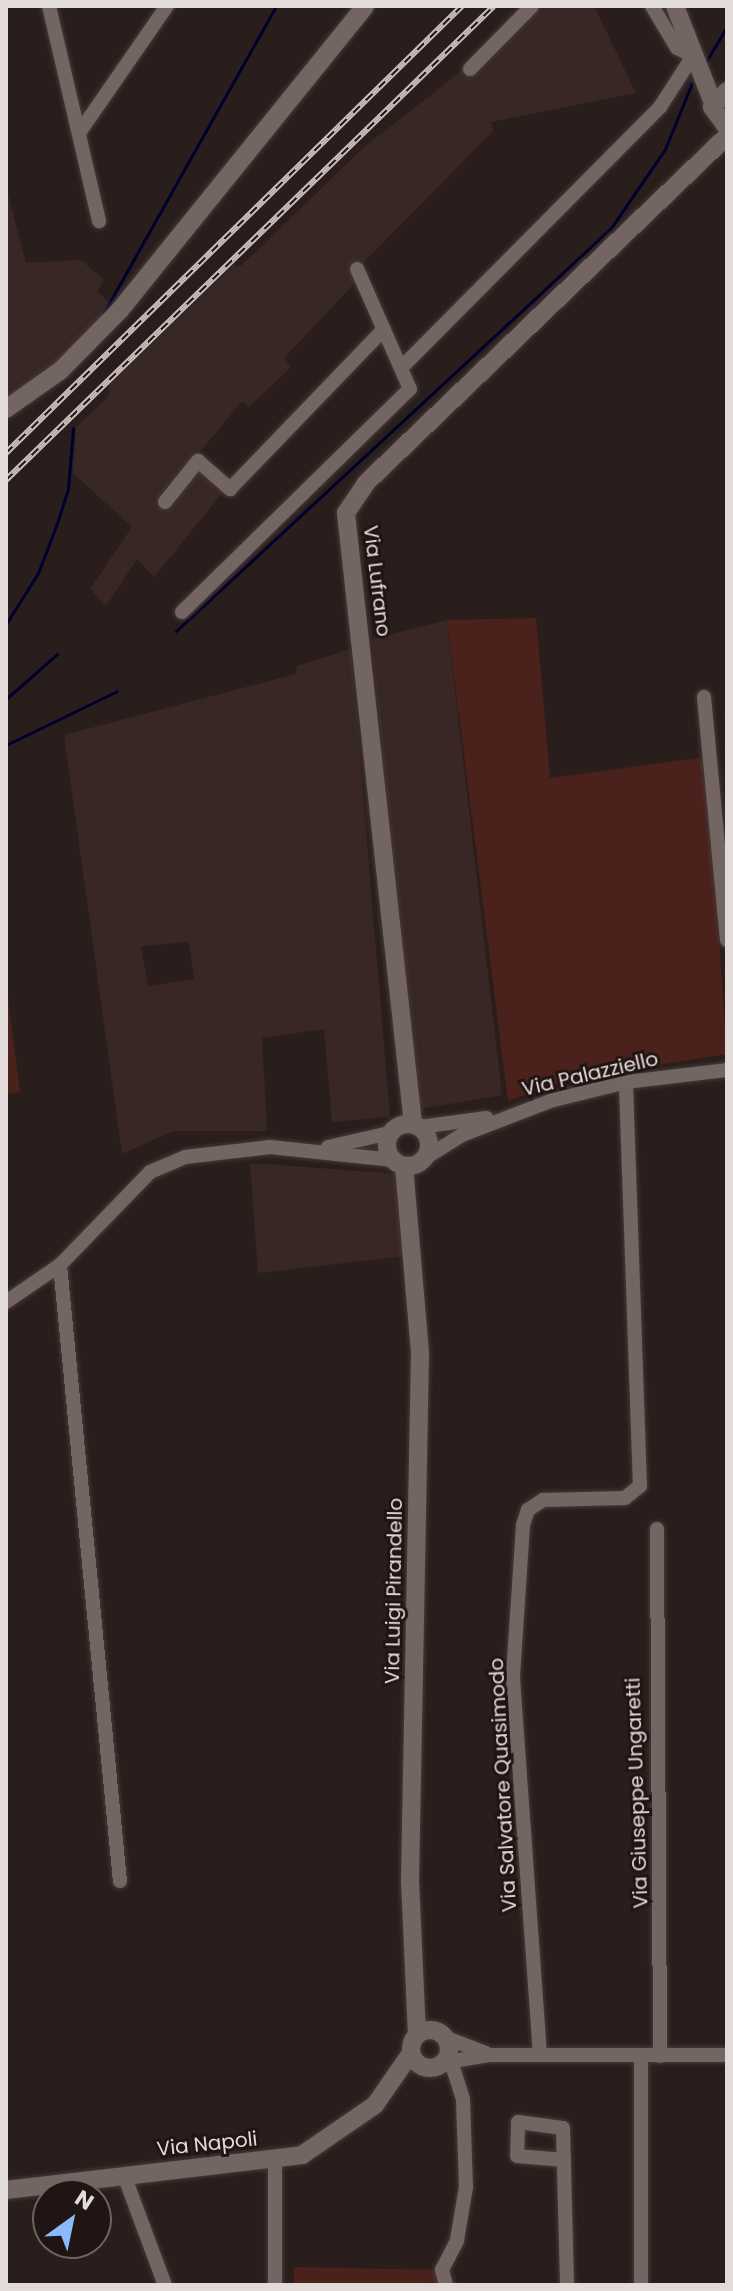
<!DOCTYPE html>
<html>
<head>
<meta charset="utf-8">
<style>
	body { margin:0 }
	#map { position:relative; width:733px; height:2291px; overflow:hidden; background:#2a1e1c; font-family:Poppins,sans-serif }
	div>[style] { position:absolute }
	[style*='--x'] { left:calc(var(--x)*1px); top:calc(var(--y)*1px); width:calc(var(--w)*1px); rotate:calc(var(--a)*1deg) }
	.built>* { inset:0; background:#382724 }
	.green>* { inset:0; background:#4b211c }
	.stream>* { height:3px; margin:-1.5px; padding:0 1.5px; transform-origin:1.5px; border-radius:1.5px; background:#00002f }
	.roads { filter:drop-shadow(0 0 2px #443b3a) drop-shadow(0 0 2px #443b3a) }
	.street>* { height:14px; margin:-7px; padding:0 7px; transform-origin:7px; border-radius:7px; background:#736562 }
	.secondary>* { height:18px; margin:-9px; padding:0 9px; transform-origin:9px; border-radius:9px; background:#736562 }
	.secondary>.ring { margin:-9px; padding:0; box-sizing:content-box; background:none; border:18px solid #736562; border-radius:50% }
	.rail>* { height:6px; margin-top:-3px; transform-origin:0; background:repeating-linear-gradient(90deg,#201513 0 9px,#c8bfbe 0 18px); box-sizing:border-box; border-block:2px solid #c8bfbe }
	span { translate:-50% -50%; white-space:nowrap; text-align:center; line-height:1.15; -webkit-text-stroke:6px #201513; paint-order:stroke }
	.street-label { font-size:20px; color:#e3dbda }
	.frame { position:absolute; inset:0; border:8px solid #e3dbda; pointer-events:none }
	.north { position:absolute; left:32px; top:2179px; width:80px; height:80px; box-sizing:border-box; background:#201513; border:2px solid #6e6463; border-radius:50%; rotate:33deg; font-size:22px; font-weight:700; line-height:32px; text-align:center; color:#e3dbda }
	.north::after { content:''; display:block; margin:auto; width:28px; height:36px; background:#8cb9fc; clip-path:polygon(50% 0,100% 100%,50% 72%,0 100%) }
</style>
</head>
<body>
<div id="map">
	<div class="built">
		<i style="clip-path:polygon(525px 6px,594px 6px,636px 93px,491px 122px,493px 131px,365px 261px,355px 283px,284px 358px,291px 367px,249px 407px,242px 401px,200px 452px,232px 481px,154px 577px,137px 559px,106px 606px,90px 589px,132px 527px,73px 473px,76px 427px,108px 397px,109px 385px,233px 265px,241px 266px,363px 148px,454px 77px)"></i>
		<i style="clip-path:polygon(6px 187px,26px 263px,81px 260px,104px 280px,97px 291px,113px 307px,58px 364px,6px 402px)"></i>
		<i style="clip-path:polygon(447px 620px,502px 1095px,414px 1110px,372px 639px)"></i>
		<i style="clip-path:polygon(evenodd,351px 649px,390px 1117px,332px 1122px,324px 1029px,262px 1038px,267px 1131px,173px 1131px,122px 1154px,64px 735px,296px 674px,297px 666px,351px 649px,189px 942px,194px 979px,148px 986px,141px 946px,189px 942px)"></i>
		<i style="clip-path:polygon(250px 1163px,401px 1174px,406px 1256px,258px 1273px)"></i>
	</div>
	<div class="green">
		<i style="clip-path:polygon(536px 618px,550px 778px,706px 757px,727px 1054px,571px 1079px,508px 1101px,447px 620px)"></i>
		<i style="clip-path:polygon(6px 983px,20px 1092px,6px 1094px)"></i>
		<i style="clip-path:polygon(294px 2267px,442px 2270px,460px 2285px,294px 2285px)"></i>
	</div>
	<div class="stream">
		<i style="--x:706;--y:62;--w:42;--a:-59.7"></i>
		<i style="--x:102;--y:316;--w:355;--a:-60.7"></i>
		<i style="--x:6;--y:624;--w:60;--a:-57.9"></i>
		<i style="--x:38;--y:573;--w:50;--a:-69"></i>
		<i style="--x:56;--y:526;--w:39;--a:-72"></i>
		<i style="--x:68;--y:489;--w:61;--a:-85.3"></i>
		<i style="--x:176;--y:631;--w:593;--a:-42.81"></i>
		<i style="--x:611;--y:228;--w:96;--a:-55.6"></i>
		<i style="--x:665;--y:149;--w:71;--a:-67.8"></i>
		<i style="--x:6;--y:699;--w:68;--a:-41.4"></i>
		<i style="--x:6;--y:745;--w:123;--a:-25.9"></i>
	</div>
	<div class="roads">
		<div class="street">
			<i style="--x:49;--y:6;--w:221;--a:76.9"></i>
			<i style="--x:470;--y:69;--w:88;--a:-45.5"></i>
			<i style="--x:79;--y:133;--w:155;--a:-55.3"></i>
			<i style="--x:401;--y:368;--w:368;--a:-45.2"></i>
			<i style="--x:660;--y:107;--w:61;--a:-57.1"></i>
			<i style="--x:693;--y:56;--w:18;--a:-153"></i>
			<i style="--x:677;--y:48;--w:49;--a:-120.8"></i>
			<i style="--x:165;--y:502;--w:53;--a:-51.2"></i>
			<i style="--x:198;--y:461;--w:43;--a:41.2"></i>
			<i style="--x:230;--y:489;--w:222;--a:-46.1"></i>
			<i style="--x:182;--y:612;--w:319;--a:-44.4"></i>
			<i style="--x:410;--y:389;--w:131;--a:-113.8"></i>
			<i style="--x:704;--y:697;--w:244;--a:84.6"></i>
			<i style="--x:420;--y:1127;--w:67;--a:-7.8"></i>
			<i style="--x:328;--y:1147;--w:64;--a:-12.7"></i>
			<i style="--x:425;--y:1158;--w:44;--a:-31.9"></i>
			<i style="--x:462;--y:1135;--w:94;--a:-21.1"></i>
			<i style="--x:550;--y:1101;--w:78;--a:-14"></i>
			<i style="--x:626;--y:1082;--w:102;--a:-6.8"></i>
			<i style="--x:60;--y:1265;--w:619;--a:84.44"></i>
			<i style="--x:6;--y:1302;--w:65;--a:-34.4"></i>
			<i style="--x:60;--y:1265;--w:129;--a:-45.9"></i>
			<i style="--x:150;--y:1172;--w:38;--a:-23"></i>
			<i style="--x:185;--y:1157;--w:86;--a:-6.7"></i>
			<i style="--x:270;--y:1147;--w:124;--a:6"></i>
			<i style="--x:657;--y:1529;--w:527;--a:89.67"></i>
			<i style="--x:444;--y:2037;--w:45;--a:20.9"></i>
			<i style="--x:540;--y:2055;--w:380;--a:-94.1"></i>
			<i style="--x:513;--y:1676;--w:151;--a:-86.2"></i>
			<i style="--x:523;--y:1525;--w:16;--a:-72"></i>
			<i style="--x:528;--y:1510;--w:18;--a:-34"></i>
			<i style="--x:543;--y:1500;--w:82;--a:-1.4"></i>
			<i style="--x:625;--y:1498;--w:19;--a:-39"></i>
			<i style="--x:640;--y:1486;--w:404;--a:-92"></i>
			<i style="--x:441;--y:2063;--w:50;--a:-9.3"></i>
			<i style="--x:490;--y:2055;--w:237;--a:0"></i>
			<i style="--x:564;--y:2160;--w:47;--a:-175.1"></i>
			<i style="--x:517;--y:2156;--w:34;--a:-88"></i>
			<i style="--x:518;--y:2122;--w:45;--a:7.6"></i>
			<i style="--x:563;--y:2128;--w:2;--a:90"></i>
			<i style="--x:563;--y:2130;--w:155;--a:88.5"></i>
			<i style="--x:124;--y:2175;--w:117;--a:69.6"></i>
			<i style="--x:275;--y:2285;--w:125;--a:-90"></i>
			<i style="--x:446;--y:2285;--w:16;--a:-105"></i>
			<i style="--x:442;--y:2270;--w:34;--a:-63"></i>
			<i style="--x:457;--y:2240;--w:54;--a:-80.4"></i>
			<i style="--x:466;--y:2187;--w:88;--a:-92"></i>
			<i style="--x:463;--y:2099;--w:49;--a:-107.7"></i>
			<i style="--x:641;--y:2285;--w:230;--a:-90"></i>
		</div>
		<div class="secondary">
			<i style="--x:675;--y:6;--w:104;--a:68.6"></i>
			<i style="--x:727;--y:91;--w:22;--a:133"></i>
			<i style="--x:712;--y:107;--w:26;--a:54"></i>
			<i style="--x:6;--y:409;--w:67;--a:-35.3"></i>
			<i style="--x:61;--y:370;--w:84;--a:-45.5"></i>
			<i style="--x:120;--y:310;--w:390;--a:-51.1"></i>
			<i class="ring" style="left:387px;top:1124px;width:24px;height:24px"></i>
			<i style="--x:413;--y:1124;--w:615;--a:-96.26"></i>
			<i style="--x:346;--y:513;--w:36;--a:-56"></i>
			<i style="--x:366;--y:483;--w:501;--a:-43.87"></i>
			<i style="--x:404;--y:1166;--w:189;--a:85.1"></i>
			<i style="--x:420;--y:1354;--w:527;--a:91.09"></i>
			<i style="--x:410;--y:1881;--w:153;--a:87.4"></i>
			<i class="ring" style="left:411px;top:2030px;width:20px;height:20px"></i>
			<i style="--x:6;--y:2190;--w:298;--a:-6.7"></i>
			<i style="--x:302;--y:2155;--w:88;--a:-34.4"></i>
			<i style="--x:375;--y:2105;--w:63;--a:-55.3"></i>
		</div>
	</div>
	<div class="rail">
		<i style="--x:6;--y:453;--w:639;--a:-44.43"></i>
		<i style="--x:6;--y:480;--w:680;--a:-44.17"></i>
	</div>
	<div class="street-label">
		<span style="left:377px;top:581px;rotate:83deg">Via Lufrano</span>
		<span style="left:590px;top:1074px;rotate:-13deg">Via Palazziello</span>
		<span style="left:394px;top:1591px;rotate:-89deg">Via Luigi Pirandello</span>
		<span style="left:503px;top:1785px;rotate:-93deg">Via Salvatore Quasimodo</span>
		<span style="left:637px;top:1793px;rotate:-92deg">Via Giuseppe Ungaretti</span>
		<span style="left:207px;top:2144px;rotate:-6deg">Via Napoli</span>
	</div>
	<div class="frame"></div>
	<div class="north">N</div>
</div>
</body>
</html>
